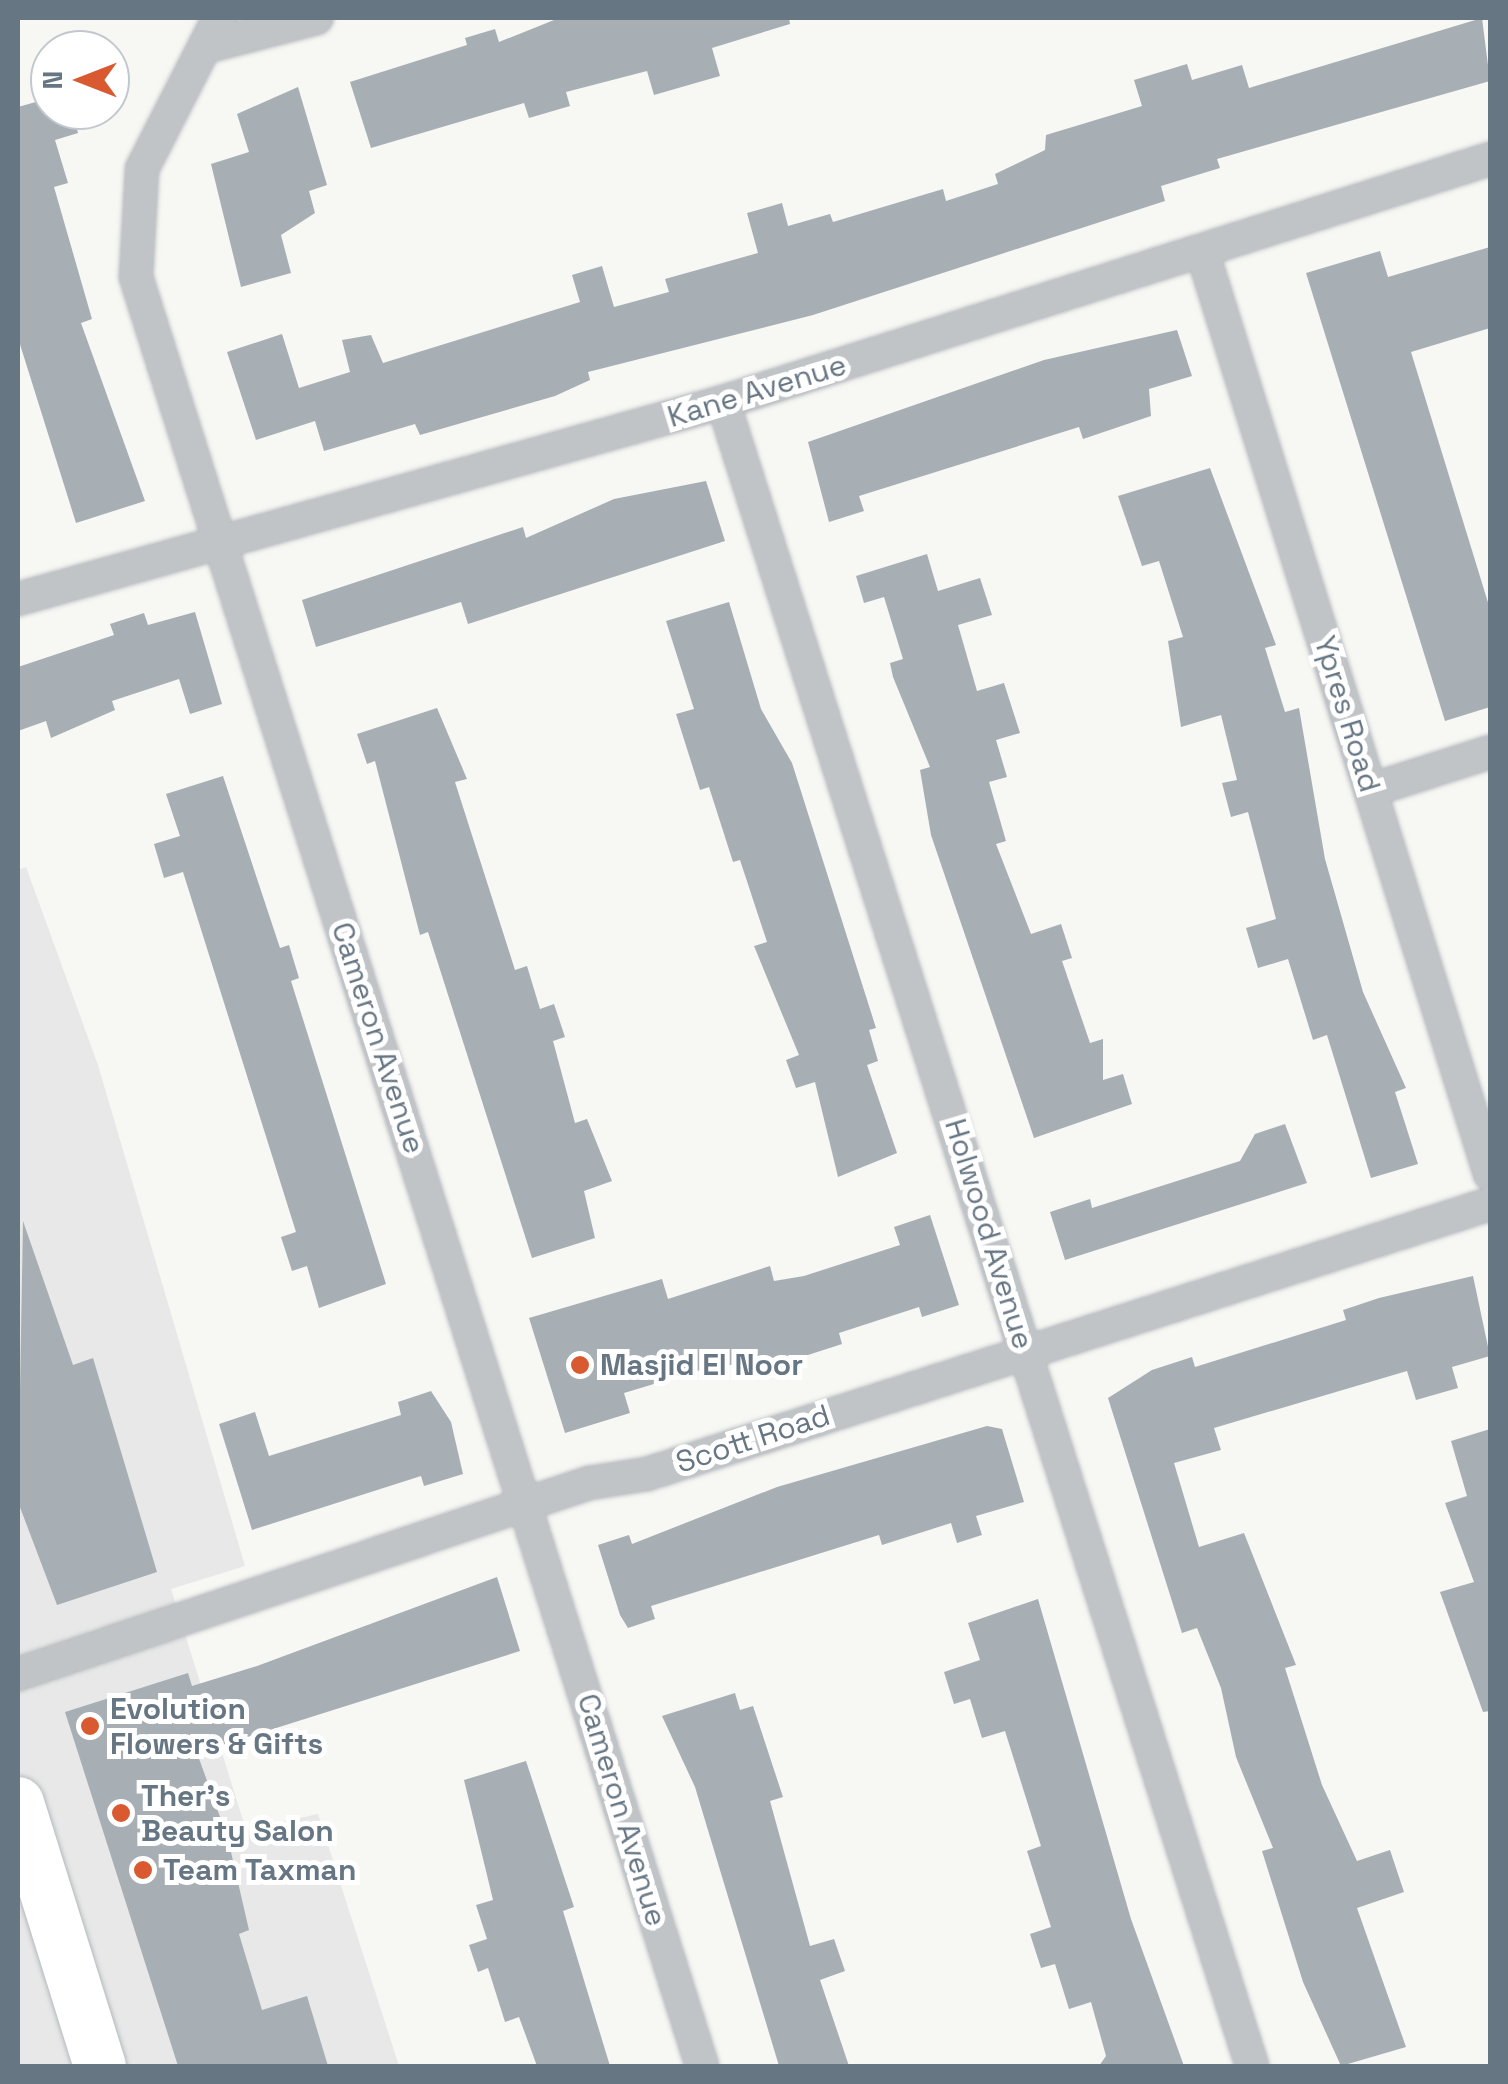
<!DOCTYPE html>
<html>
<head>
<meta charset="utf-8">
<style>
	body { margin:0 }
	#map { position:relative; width:1508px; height:2084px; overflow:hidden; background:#f7f7f4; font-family:"Space Grotesk",sans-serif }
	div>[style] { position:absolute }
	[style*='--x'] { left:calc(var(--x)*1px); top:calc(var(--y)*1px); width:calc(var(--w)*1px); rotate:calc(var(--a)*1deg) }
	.built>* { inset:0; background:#e7e8e7 }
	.building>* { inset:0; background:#a7afb4 }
	.roads { filter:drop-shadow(0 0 2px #b5b9bd) drop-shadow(0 0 2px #b5b9bd) }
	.minor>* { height:32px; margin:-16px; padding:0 16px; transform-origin:16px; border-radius:16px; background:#c0c4c7 }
	.primary>* { height:52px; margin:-26px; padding:0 26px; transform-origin:26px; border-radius:26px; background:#fff }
	.dots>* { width:28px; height:28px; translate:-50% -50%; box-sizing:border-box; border:5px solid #fff; border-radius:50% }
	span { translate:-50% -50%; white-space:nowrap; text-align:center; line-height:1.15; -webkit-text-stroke:10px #fff; paint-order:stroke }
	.street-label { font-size:30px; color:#677683 }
	.poi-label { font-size:30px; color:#677683; font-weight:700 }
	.left { translate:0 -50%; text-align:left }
	.frame { position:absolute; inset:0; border:20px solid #677683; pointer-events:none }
	.north { position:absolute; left:30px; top:30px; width:100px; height:100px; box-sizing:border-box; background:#fff; border:2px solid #c2c8cd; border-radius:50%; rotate:270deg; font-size:28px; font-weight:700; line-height:40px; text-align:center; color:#677683 }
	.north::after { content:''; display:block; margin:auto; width:35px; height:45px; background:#d95a31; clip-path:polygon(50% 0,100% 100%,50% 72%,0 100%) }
</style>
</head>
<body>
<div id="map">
	<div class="built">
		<i style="clip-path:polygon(26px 867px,98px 1065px,245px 1566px,171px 1589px,246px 1830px,318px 1814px,399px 2066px,18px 2066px,18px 870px)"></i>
	</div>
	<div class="building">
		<i style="clip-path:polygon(559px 18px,789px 18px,790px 24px,712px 48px,720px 76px,654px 95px,647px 71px,566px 92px,570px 106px,529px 118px,524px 103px,371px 148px,350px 82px,467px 45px,465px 38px,495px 29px,499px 42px)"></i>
		<i style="clip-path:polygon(1482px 18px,1490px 81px,1217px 159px,1220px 168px,1161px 186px,1165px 201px,813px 315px,588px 372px,590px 380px,555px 396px,420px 435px,415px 424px,324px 451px,315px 421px,256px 440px,227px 352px,282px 334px,299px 388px,350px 372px,342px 340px,371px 335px,383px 363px,580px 302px,572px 275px,602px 266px,614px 307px,669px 292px,665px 279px,758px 253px,747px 213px,782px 203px,788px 226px,830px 214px,833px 222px,943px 189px,946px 201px,998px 184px,995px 174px,1045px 150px,1046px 135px,1142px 106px,1134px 80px,1187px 64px,1192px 80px,1242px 65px,1249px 88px)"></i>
		<i style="clip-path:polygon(298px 87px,327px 185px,309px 191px,315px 213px,281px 235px,291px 273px,241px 287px,211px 164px,249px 152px,237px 114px)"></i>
		<i style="clip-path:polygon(50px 98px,50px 110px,72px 110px,78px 133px,55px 140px,68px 183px,54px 187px,92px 319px,81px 323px,145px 501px,76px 523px,18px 338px,18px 107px)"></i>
		<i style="clip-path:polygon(1490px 247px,1490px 328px,1411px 352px,1490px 609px,1490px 707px,1445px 721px,1306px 273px,1380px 251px,1388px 277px)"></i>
		<i style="clip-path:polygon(1177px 330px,1192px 376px,1149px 389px,1151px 416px,1083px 439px,1079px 427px,859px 496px,864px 511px,829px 522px,808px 442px,1044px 360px)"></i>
		<i style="clip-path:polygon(1210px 468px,1276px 645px,1265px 648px,1285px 712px,1299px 708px,1325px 859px,1363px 992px,1406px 1088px,1395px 1092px,1418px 1164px,1371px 1178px,1327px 1035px,1313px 1040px,1288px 959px,1258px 968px,1246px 928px,1276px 919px,1248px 812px,1231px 817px,1222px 783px,1237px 780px,1221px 715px,1181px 727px,1168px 641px,1183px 637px,1159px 561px,1142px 566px,1118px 496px)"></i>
		<i style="clip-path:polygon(706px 481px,725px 541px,468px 624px,461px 602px,316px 647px,302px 600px,523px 527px,526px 538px,614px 499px)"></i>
		<i style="clip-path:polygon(927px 554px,938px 591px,980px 578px,992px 615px,958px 625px,977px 691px,1004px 683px,1020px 733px,996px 740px,1007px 777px,989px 782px,1006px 841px,996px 844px,1031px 934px,1061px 924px,1072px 958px,1062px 961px,1090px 1043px,1103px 1039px,1103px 1080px,1123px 1074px,1132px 1104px,1034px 1138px,931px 835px,920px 770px,930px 767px,893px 677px,890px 663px,903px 659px,884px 597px,864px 603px,856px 576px)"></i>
		<i style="clip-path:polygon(729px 602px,761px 709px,792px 763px,876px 1028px,869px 1030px,878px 1061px,867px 1065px,897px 1153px,838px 1177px,815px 1082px,796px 1088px,786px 1060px,799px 1055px,754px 946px,767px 942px,740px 860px,733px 862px,709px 787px,700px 790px,676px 714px,694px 709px,666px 621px)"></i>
		<i style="clip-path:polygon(195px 612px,222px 704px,190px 714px,179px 679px,112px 701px,115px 710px,51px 738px,46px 721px,18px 731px,18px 667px,114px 635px,110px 624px,144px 613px,148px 625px)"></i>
		<i style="clip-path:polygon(437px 708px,467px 779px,455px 782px,515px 970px,527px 966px,540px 1009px,554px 1004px,565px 1037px,553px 1041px,575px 1123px,587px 1119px,612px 1181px,584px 1191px,595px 1238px,532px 1258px,428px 932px,420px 935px,375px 761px,367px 764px,357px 734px)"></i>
		<i style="clip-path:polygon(223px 776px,280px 948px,289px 945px,299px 978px,291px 981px,386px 1284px,319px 1308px,307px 1266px,292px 1271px,281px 1237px,296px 1232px,183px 872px,164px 878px,154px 844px,180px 836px,166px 794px)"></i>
		<i style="clip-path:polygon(1285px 1124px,1307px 1183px,1065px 1260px,1050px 1212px,1090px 1199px,1092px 1208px,1240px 1161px,1255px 1134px)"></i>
		<i style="clip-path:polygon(930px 1215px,959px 1305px,922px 1317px,919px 1307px,839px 1333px,842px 1344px,808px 1355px,707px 1368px,624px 1393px,630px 1413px,565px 1433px,529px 1318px,662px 1279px,668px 1299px,770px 1266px,774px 1281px,804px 1276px,900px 1245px,894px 1227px)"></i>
		<i style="clip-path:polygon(23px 1221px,73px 1365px,93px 1358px,157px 1572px,57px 1605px,18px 1502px)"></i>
		<i style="clip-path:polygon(1473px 1276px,1490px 1356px,1452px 1367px,1458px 1388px,1416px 1400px,1407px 1371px,1214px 1428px,1221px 1450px,1174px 1463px,1199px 1547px,1244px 1533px,1296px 1665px,1285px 1668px,1322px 1785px,1357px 1861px,1390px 1850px,1404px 1892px,1357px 1908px,1406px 2047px,1341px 2066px,1303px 1982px,1262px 1851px,1273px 1848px,1236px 1757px,1221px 1688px,1197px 1628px,1182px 1633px,1108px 1398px,1152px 1370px,1192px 1357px,1195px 1367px,1346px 1320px,1343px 1310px,1379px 1298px)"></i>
		<i style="clip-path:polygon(431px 1391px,451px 1422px,463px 1474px,424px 1486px,421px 1476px,252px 1530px,219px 1424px,255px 1412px,269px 1456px,401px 1415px,398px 1402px)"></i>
		<i style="clip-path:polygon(987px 1426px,1002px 1429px,1024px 1502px,976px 1516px,982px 1535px,957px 1543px,951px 1523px,882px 1545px,879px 1535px,651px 1606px,655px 1619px,628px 1628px,620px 1615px,598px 1545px,629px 1535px,632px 1544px,777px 1487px)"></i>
		<i style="clip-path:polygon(1490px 1429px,1490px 1711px,1483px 1712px,1440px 1592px,1474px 1582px,1445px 1503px,1467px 1496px,1451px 1441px)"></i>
		<i style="clip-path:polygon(497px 1577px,520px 1651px,197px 1753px,228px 1839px,249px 1930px,239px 1934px,262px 2010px,307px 1996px,328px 2066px,178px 2066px,65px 1712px,188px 1673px,192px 1686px,257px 1666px)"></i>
		<i style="clip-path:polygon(1038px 1599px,1131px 1919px,1184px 2066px,1099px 2066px,1106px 2056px,1091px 2002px,1069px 2009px,1055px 1964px,1041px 1968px,1030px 1934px,1051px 1927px,1027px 1851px,1041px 1846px,1005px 1731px,982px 1738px,970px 1699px,954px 1704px,944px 1672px,980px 1660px,968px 1623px)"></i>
		<i style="clip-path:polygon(735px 1693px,740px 1710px,753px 1706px,783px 1797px,770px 1801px,810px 1946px,834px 1939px,845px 1971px,820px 1980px,849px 2066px,779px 2066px,695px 1787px,662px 1716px)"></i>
		<i style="clip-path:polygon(526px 1761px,574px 1907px,563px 1911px,610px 2066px,537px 2066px,519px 2017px,505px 2022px,488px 1968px,478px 1972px,469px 1945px,487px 1939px,476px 1905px,493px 1900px,464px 1780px)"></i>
	</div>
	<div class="roads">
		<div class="minor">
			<i style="--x:219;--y:18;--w:169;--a:117"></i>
			<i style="--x:142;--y:169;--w:108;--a:93.2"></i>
			<i style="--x:136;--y:277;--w:1876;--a:72.44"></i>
			<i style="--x:208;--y:46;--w:112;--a:-14.5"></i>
			<i style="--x:1203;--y:254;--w:964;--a:72.67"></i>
			<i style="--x:723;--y:402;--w:1746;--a:72.36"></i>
			<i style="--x:18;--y:599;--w:732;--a:-15.61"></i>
			<i style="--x:723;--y:402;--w:805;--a:-17.58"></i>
			<i style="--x:1371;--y:790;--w:125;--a:-17.7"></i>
			<i style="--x:18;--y:1674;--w:602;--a:-18.5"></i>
			<i style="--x:589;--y:1483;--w:59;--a:-8.8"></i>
			<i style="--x:647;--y:1474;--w:885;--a:-17.76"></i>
		</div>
		<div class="primary">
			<i style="--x:18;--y:1803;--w:275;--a:72.7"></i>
		</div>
	</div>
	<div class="dots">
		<i style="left:580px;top:1365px;background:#d95a31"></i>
		<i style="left:90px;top:1726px;background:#d95a31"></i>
		<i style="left:121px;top:1813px;background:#d95a31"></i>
		<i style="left:143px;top:1870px;background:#d95a31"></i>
	</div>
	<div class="street-label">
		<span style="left:757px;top:391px;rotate:-17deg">Kane Avenue</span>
		<span style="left:1347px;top:714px;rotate:73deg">Ypres Road</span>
		<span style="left:378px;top:1038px;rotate:72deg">Cameron Avenue</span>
		<span style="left:989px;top:1234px;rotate:73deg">Holwood Avenue</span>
		<span style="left:753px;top:1439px;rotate:-18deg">Scott Road</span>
		<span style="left:622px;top:1810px;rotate:73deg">Cameron Avenue</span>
	</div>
	<div class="poi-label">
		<span class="left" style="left:600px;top:1365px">Masjid El Noor</span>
		<span class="left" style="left:110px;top:1726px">Evolution<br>Flowers &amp; Gifts</span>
		<span class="left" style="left:141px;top:1813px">Ther's<br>Beauty Salon</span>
		<span class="left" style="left:163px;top:1870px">Team Taxman</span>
	</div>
	<div class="frame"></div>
	<div class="north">N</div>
</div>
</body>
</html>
